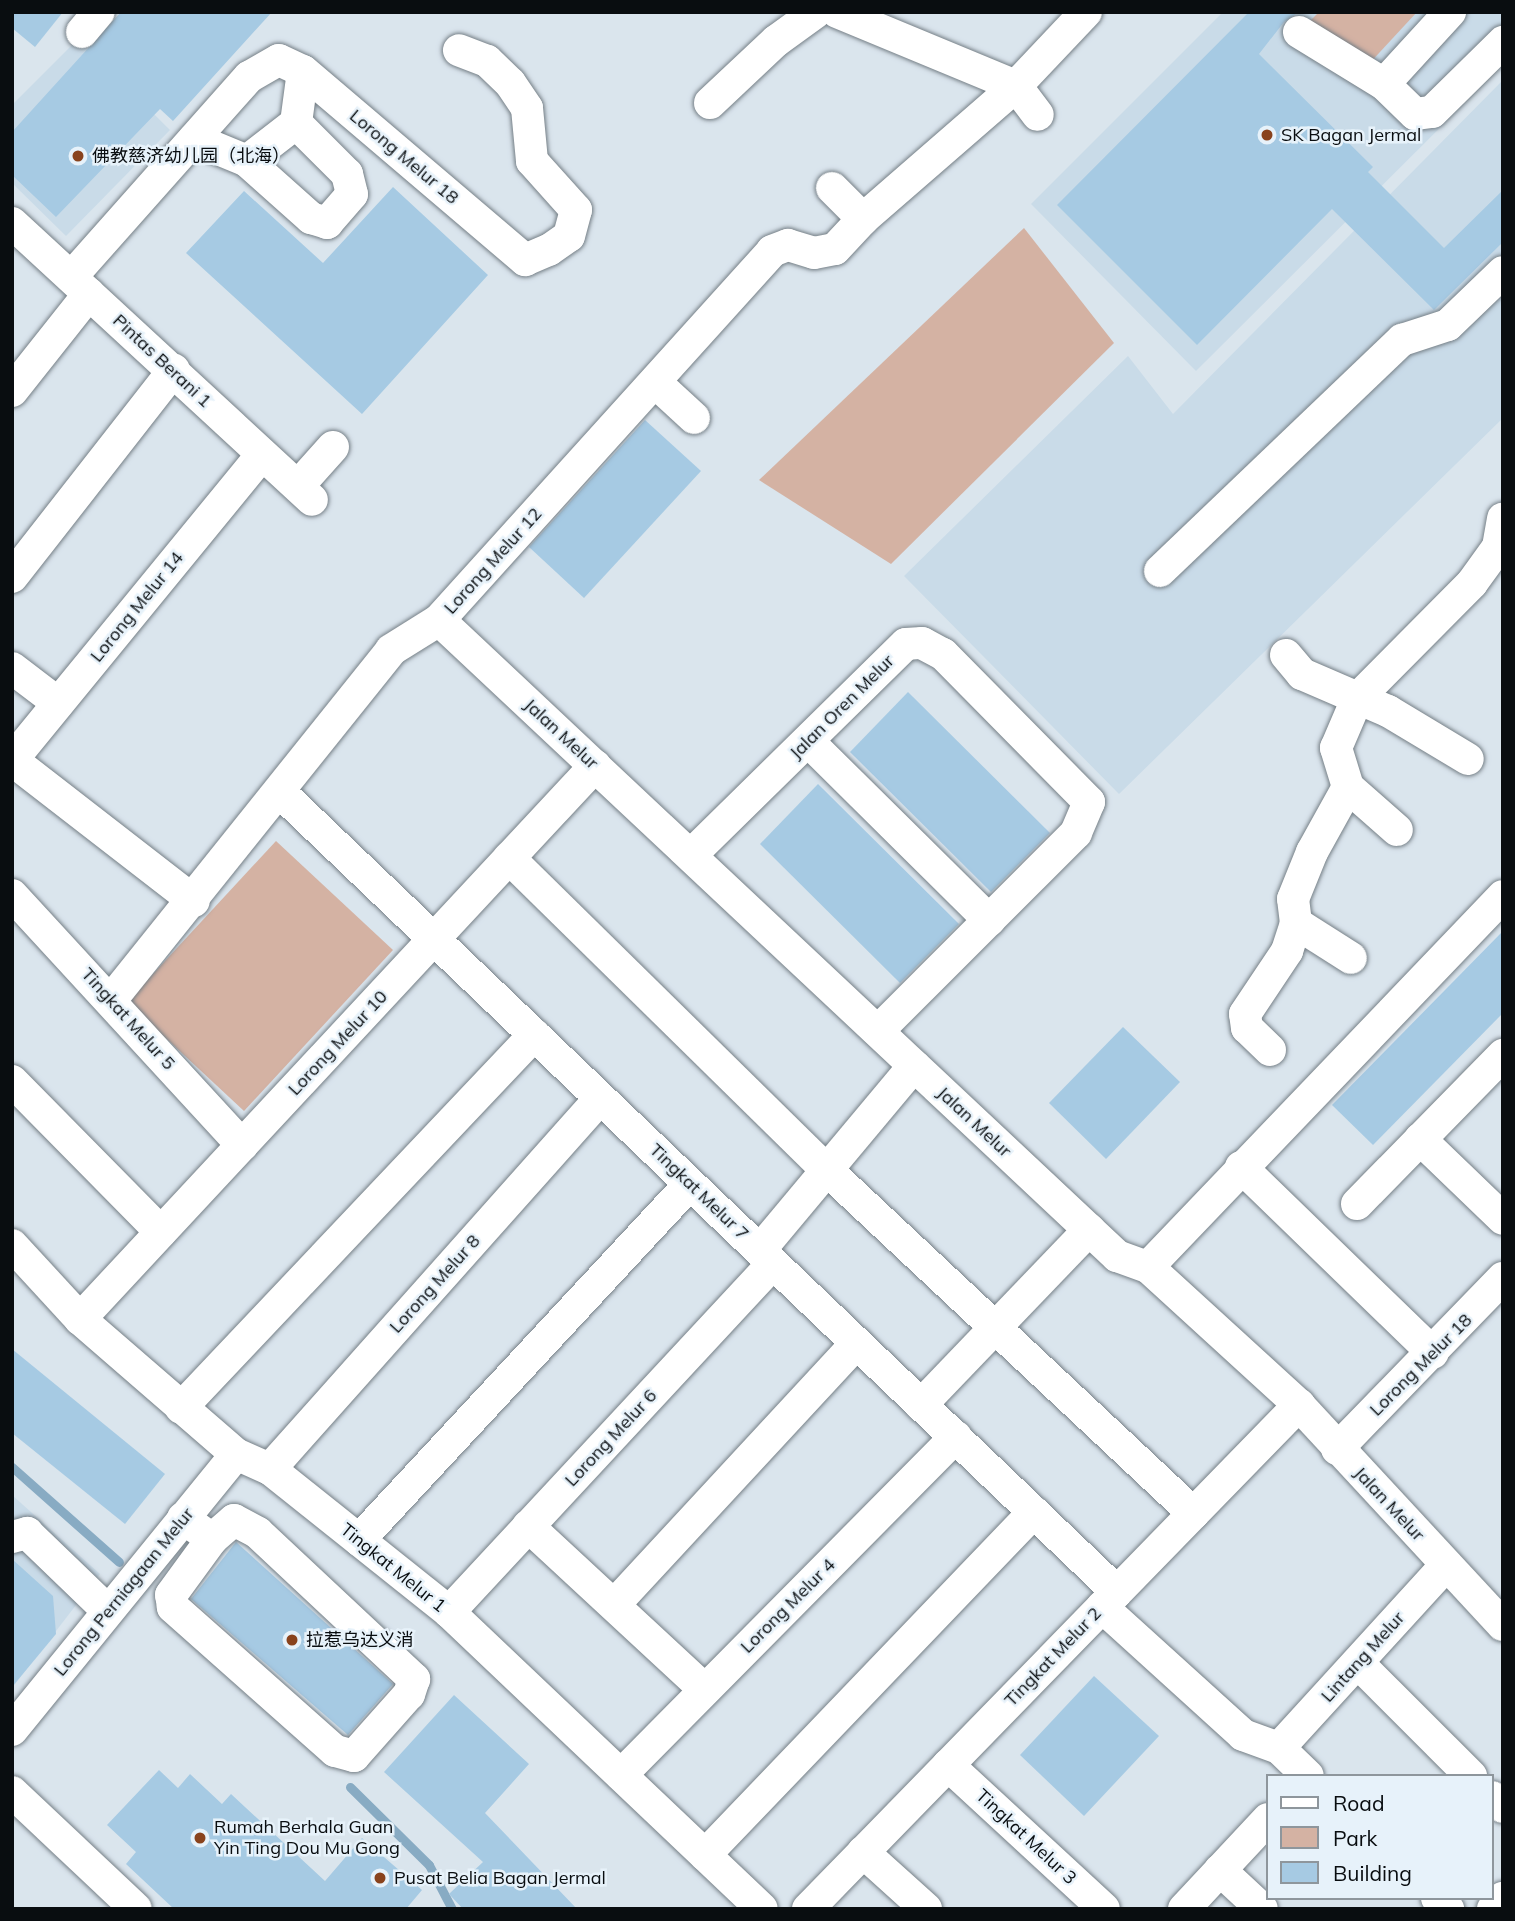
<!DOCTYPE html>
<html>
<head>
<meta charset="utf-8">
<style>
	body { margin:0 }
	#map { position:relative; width:1515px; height:1921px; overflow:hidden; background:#dae5ed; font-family:Mulish,"Noto Sans SC",sans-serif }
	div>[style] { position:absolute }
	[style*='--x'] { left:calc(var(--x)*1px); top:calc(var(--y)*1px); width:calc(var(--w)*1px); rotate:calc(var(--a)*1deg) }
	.built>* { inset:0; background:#c9dbe8 }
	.green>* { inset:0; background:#d4b2a3 }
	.stream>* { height:9px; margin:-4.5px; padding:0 4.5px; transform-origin:4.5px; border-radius:4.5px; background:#88abc3 }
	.building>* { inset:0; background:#a6cae3 }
	.roads { filter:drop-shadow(0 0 2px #757f86) drop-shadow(0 0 2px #757f86) }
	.minor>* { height:32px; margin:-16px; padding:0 16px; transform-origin:16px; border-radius:16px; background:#fff }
	.dots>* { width:19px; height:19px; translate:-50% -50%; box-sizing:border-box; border:4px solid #e7f2fa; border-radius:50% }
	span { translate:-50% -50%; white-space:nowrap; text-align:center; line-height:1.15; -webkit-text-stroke:5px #e7f2fa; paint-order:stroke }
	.poi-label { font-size:18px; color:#090d10 }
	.left { translate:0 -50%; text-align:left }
	.street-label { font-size:18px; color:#090d10 }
	.frame { position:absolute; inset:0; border:14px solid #090d10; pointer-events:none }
	.legend { position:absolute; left:1266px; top:1774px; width:228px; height:126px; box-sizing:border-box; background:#e7f2fa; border:2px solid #8e969c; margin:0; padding:9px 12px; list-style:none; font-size:21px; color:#090d10 }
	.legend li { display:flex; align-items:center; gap:14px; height:35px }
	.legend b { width:35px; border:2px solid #8e969c }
</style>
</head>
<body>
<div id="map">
	<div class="built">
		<i style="clip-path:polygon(1223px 12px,1503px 12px,1503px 65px,1196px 371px,1031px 204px)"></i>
		<i style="clip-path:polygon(78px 39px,170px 130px,66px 236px,12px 183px,12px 105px)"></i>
		<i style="clip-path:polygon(1503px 80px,1503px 418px,1119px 794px,904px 576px,1128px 356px,1173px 414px)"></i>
		<i style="clip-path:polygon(12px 1495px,100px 1574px,12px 1688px)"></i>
	</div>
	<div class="green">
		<i style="clip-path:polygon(1319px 12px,1417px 12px,1367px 66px,1307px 24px)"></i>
		<i style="clip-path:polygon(1024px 228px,1114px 343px,891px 564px,759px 480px)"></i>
		<i style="clip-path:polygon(276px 841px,393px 950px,244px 1111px,127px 1002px)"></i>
	</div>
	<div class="stream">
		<i style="--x:12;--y:1467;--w:143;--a:41.6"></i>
		<i style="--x:350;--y:1787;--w:111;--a:44.6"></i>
		<i style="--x:429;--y:1865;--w:50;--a:62.4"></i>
	</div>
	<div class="building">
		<i style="clip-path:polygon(12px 12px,63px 12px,35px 47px,12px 28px)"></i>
		<i style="clip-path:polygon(121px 12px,272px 12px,173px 121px,160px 109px,56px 217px,12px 175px,12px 132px)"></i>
		<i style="clip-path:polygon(1249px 12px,1299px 12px,1284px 22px,1259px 54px,1373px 167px,1368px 172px,1444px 248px,1503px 190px,1503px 242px,1434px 310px,1332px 209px,1197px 345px,1057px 205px)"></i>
		<i style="clip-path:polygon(393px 187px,488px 275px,362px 414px,186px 253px,244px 191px,323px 263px)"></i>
		<i style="clip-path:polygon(645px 420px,701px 471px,584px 598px,529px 547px)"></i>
		<i style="clip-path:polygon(908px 692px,1050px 833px,991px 892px,850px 752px)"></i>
		<i style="clip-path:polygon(818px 784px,959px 924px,900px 983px,760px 844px)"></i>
		<i style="clip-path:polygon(1503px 931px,1503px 1013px,1373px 1145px,1332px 1105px)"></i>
		<i style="clip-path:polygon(1123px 1027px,1180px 1082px,1106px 1159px,1049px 1103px)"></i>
		<i style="clip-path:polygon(12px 1349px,165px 1474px,125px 1524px,12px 1433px)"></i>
		<i style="clip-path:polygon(236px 1542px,393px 1684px,348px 1735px,191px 1599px)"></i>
		<i style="clip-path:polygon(12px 1559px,53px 1596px,56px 1634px,12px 1687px)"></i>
		<i style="clip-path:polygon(1094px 1676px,1159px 1736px,1084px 1816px,1020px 1755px)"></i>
		<i style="clip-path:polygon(454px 1695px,529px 1764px,485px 1813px,577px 1909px,463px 1909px,449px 1894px,483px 1862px,384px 1772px)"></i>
		<i style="clip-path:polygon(159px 1770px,178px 1788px,190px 1774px,222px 1804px,231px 1794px,325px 1881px,362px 1838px,422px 1890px,406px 1909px,174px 1909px,126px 1864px,136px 1852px,107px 1825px)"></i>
	</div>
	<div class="roads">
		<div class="minor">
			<i style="--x:837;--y:12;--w:194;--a:22.5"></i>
			<i style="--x:1016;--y:86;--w:36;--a:53"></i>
			<i style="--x:82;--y:32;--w:26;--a:-50"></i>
			<i style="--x:1299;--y:32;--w:100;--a:31.5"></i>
			<i style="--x:1384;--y:84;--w:43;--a:44.1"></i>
			<i style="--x:1415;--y:114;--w:17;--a:-7"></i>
			<i style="--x:1432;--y:112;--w:100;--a:-44.6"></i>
			<i style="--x:1384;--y:84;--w:98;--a:-47.5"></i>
			<i style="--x:710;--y:103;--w:91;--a:-43.2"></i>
			<i style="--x:776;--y:41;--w:49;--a:-35.9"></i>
			<i style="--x:194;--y:139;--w:57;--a:22.5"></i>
			<i style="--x:247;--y:161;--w:62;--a:-37.8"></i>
			<i style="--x:296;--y:123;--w:52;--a:-82.3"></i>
			<i style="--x:247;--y:161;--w:86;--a:41.7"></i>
			<i style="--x:311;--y:218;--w:17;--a:17"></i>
			<i style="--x:327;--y:223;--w:38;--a:-49"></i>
			<i style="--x:352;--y:194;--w:21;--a:-104"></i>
			<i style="--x:347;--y:174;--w:72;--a:-135"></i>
			<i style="--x:832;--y:188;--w:44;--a:45"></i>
			<i style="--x:12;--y:223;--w:408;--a:42.7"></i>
			<i style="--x:73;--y:275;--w:265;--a:-48.4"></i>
			<i style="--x:249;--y:77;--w:34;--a:-30"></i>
			<i style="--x:279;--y:60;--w:26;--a:25"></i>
			<i style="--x:303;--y:71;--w:292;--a:40.4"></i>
			<i style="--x:525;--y:260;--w:26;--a:-23"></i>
			<i style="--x:549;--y:250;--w:24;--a:-35"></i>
			<i style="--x:569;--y:236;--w:27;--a:-75"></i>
			<i style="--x:576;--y:210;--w:66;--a:-131.9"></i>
			<i style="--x:532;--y:161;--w:53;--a:-95.4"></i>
			<i style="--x:527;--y:108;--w:30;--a:-124"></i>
			<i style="--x:510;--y:83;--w:32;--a:-136"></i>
			<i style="--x:487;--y:61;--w:30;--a:-159"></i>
			<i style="--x:655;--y:382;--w:53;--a:42.7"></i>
			<i style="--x:12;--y:391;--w:124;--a:-51.6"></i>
			<i style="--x:299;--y:485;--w:51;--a:-48.2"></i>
			<i style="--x:1160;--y:571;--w:335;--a:-43.7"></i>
			<i style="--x:1402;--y:340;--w:48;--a:-18.1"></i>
			<i style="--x:1448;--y:325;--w:76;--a:-43.9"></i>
			<i style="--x:12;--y:577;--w:263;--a:-52"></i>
			<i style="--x:439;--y:620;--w:930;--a:43.17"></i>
			<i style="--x:1117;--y:1256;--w:33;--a:20"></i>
			<i style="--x:1148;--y:1267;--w:205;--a:42.4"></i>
			<i style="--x:1299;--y:1405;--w:300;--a:47.2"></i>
			<i style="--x:1286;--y:655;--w:25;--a:50"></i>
			<i style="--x:1302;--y:674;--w:94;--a:23.3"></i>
			<i style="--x:1388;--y:711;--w:93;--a:31"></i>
			<i style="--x:12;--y:668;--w:58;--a:37.3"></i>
			<i style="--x:808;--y:741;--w:255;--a:44.7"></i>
			<i style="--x:12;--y:760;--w:394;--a:-50.7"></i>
			<i style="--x:12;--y:760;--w:230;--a:37.8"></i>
			<i style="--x:1348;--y:787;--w:65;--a:41.3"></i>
			<i style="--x:281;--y:793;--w:1156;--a:43.7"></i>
			<i style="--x:691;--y:855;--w:301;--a:-44.5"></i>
			<i style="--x:906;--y:644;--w:16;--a:-4"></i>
			<i style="--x:922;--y:643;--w:24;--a:28"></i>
			<i style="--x:943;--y:654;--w:208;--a:45.4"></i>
			<i style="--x:1089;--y:802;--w:34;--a:113"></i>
			<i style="--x:1076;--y:833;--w:280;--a:135"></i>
			<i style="--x:509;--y:858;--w:445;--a:44.5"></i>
			<i style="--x:827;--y:1170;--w:502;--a:43.14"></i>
			<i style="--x:12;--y:895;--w:340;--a:47.4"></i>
			<i style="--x:1296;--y:923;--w:65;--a:32.5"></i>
			<i style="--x:111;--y:1000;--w:448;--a:-51.3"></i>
			<i style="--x:391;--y:650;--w:57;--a:-32"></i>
			<i style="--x:439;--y:620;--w:497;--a:-47.9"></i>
			<i style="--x:772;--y:251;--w:17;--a:-21"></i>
			<i style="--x:788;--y:245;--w:27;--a:17"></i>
			<i style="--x:814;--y:253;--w:21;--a:-11"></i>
			<i style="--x:835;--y:249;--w:41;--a:-47"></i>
			<i style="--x:863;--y:219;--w:203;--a:-41"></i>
			<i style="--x:1016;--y:86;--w:102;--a:-46.6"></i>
			<i style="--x:1270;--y:1050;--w:32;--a:-136"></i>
			<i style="--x:1247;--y:1028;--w:14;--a:-98"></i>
			<i style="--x:1245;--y:1014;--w:76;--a:-56.3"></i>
			<i style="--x:1287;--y:951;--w:29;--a:-72"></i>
			<i style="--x:1296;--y:923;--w:24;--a:-97"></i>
			<i style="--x:1293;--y:899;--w:51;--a:-68"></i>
			<i style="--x:1312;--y:852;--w:74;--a:-61"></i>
			<i style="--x:1348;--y:787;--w:41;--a:-107.1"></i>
			<i style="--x:1336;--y:748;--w:53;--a:-66.8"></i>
			<i style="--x:1357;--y:699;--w:163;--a:-45.2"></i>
			<i style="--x:1472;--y:583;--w:44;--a:-54.2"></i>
			<i style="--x:1498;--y:547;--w:29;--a:-80"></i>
			<i style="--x:12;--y:1081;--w:212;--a:45.4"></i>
			<i style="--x:1420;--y:1139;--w:115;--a:43.9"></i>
			<i style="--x:1241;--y:1167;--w:267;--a:44.1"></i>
			<i style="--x:1357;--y:1204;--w:209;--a:-45.6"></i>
			<i style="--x:12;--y:1245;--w:100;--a:47.4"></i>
			<i style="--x:80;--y:1319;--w:206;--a:40.9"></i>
			<i style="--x:236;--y:1454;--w:37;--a:24"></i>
			<i style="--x:270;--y:1469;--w:229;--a:38.6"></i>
			<i style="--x:449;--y:1612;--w:431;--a:43.5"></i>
			<i style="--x:760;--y:1250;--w:240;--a:-50.1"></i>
			<i style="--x:1148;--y:1267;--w:513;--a:-46.26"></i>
			<i style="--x:80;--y:1319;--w:756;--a:-47.04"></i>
			<i style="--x:921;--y:1405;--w:243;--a:-46.2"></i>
			<i style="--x:181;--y:1408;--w:514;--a:-46.58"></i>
			<i style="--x:1337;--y:1449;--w:238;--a:-45.9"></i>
			<i style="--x:270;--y:1469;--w:496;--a:-48.3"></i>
			<i style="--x:183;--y:1518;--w:36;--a:36"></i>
			<i style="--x:212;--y:1539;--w:29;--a:-41"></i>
			<i style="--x:234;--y:1520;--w:27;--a:28"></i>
			<i style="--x:258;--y:1533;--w:214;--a:43.1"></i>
			<i style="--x:414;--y:1679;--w:16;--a:108"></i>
			<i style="--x:409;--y:1694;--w:83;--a:131.6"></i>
			<i style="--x:354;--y:1756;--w:20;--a:-165"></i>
			<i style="--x:335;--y:1751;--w:217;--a:-138.4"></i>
			<i style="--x:173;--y:1607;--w:12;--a:-99"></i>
			<i style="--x:171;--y:1595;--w:69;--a:-53.8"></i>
			<i style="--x:528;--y:1526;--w:241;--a:42.8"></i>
			<i style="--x:12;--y:1537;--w:16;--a:-15"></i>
			<i style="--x:27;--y:1533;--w:112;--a:43.9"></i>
			<i style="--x:359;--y:1540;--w:486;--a:-47.1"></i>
			<i style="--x:614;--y:1605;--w:357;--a:-47.2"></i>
			<i style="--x:1102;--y:1607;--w:190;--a:42.2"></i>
			<i style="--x:1243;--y:1735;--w:38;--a:20"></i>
			<i style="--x:1279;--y:1748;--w:40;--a:44"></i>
			<i style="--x:449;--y:1612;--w:476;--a:-47.1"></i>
			<i style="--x:1358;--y:1663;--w:160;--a:45"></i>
			<i style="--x:12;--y:1730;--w:355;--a:-50.9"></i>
			<i style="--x:1279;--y:1748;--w:248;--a:-47.6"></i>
			<i style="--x:948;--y:1765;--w:212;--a:42.7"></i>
			<i style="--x:621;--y:1775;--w:476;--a:-45.3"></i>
			<i style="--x:12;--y:1792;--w:170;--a:43.3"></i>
			<i style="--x:1492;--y:1797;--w:15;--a:42"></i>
			<i style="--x:863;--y:1852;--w:85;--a:42.1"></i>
			<i style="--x:705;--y:1855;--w:475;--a:-46.2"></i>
			<i style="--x:1220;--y:1870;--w:57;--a:42.9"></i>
			<i style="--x:1437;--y:1898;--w:16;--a:45"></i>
			<i style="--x:808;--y:1909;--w:704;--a:-45.75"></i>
			<i style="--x:1184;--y:1909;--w:123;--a:-47"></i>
			<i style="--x:1493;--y:1909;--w:15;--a:-48"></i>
		</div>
	</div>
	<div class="dots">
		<i style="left:1267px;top:135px;background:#89431d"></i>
		<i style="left:78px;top:156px;background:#89431d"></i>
		<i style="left:292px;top:1640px;background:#89431d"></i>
		<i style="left:200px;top:1838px;background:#89431d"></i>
		<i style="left:380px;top:1878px;background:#89431d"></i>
	</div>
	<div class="poi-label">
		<span class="left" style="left:1281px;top:135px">SK Bagan Jermal</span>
		<span class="left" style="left:92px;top:156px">佛教慈济幼儿园（北海）</span>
		<span class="left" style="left:306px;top:1640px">拉惹乌达义消</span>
		<span class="left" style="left:214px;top:1838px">Rumah Berhala Guan<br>Yin Ting Dou Mu Gong</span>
		<span class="left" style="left:394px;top:1878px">Pusat Belia Bagan Jermal</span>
	</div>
	<div class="street-label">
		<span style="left:404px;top:157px;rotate:40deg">Lorong Melur 18</span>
		<span style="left:162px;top:361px;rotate:43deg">Pintas Berani 1</span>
		<span style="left:493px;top:561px;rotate:-48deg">Lorong Melur 12</span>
		<span style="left:137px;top:607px;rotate:-51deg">Lorong Melur 14</span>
		<span style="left:842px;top:707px;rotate:-45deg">Jalan Oren Melur</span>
		<span style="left:561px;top:734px;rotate:43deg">Jalan Melur</span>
		<span style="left:128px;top:1019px;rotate:48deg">Tingkat Melur 5</span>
		<span style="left:338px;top:1043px;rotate:-47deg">Lorong Melur 10</span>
		<span style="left:974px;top:1122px;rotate:43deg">Jalan Melur</span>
		<span style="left:699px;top:1192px;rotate:44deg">Tingkat Melur 7</span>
		<span style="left:435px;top:1284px;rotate:-48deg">Lorong Melur 8</span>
		<span style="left:1421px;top:1365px;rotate:-45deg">Lorong Melur 18</span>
		<span style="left:611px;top:1438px;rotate:-47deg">Lorong Melur 6</span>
		<span style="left:1389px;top:1504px;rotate:47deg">Jalan Melur</span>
		<span style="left:393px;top:1568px;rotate:39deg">Tingkat Melur 1</span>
		<span style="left:124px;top:1592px;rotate:-51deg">Lorong Perniagaan Melur</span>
		<span style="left:788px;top:1606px;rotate:-45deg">Lorong Melur 4</span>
		<span style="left:1053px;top:1657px;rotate:-46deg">Tingkat Melur 2</span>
		<span style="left:1363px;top:1657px;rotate:-48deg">Lintang Melur</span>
		<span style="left:1026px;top:1837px;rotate:43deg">Tingkat Melur 3</span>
	</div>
	<div class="frame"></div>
	<ul class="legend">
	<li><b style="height:9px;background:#fff"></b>Road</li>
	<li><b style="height:19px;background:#d4b2a3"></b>Park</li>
	<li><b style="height:19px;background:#a6cae3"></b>Building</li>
	</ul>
</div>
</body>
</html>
